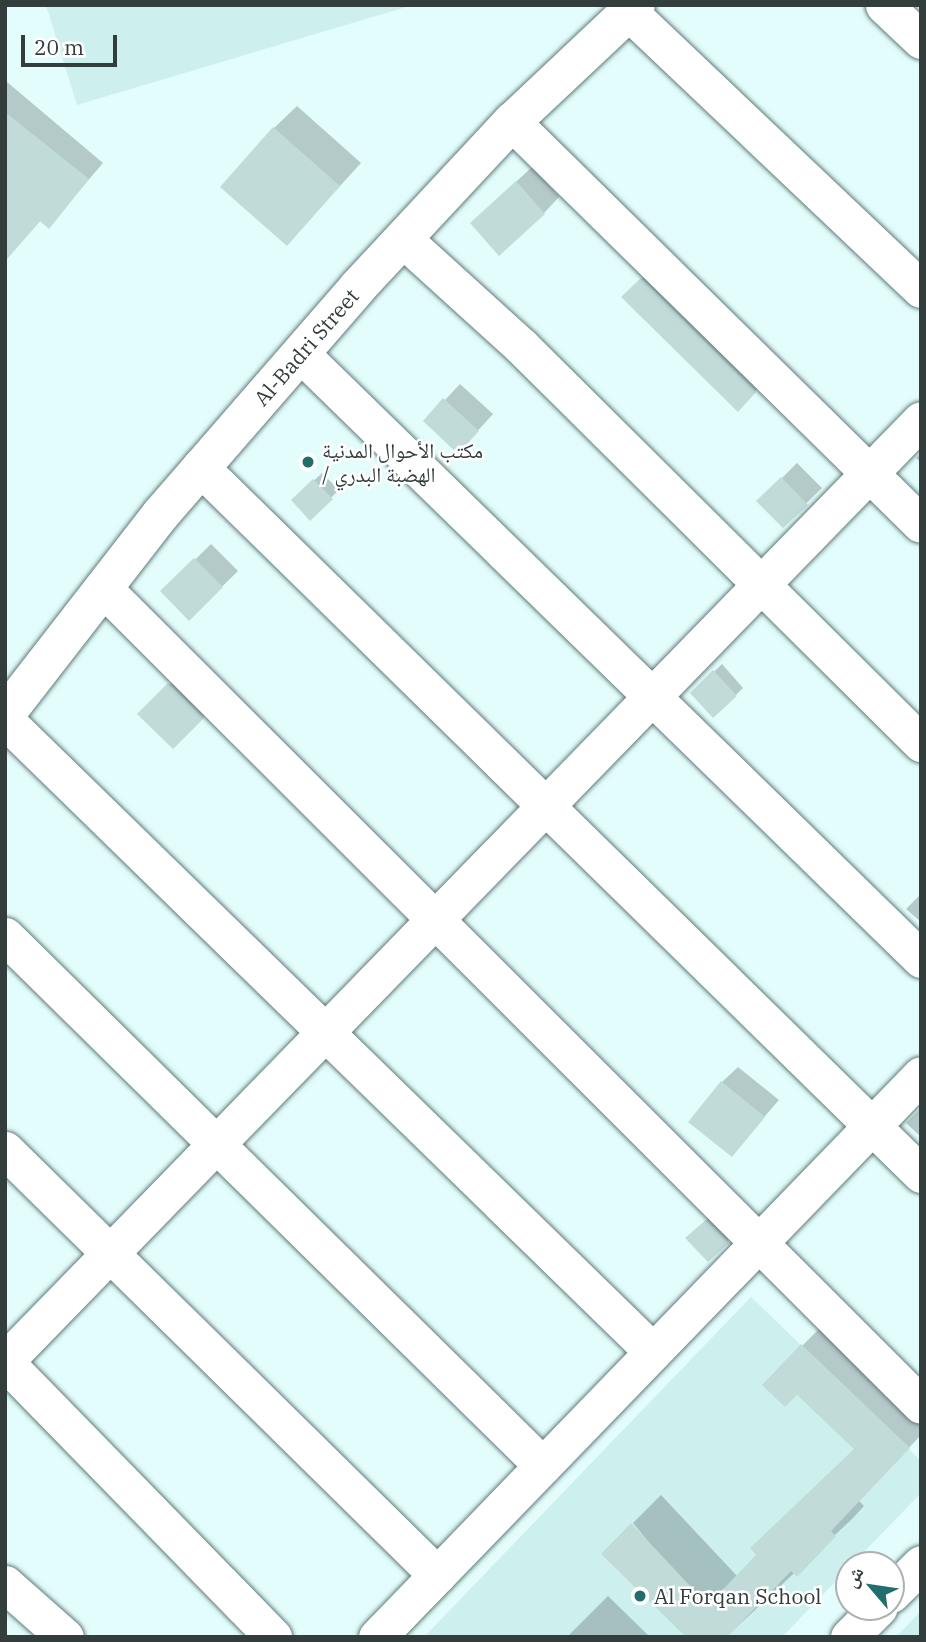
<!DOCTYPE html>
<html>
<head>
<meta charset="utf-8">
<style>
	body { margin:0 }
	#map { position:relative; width:926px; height:1642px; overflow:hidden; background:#e2fdfc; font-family:"IBM Plex Serif","Noto Naskh Arabic",serif }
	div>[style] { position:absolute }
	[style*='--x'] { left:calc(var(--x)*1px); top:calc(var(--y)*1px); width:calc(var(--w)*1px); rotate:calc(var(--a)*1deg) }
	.built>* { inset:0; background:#cdf0ef }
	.shadow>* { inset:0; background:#0003 }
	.building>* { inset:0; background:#c1dbd9 }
	.roads { filter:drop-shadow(0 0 2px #627a79) drop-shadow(0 0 2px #627a79) }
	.minor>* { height:37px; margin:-18.5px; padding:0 18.5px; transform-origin:18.5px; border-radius:18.5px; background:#fff }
	.tertiary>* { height:38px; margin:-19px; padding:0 19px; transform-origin:19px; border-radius:19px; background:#fff }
	.dots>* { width:19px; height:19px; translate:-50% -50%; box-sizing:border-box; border:4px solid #fff; border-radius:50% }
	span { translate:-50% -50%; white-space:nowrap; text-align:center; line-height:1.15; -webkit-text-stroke:5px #fff; paint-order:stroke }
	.street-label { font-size:21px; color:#323d3c }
	.poi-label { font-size:21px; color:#323d3c }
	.left { translate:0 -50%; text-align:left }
	.frame { position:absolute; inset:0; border:7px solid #323d3c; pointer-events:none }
	.north { position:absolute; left:835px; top:1551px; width:70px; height:70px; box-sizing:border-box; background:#fff; border:2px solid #adb1b1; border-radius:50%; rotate:299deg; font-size:19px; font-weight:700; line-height:28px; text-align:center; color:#323d3c }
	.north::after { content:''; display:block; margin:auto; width:24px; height:32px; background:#226e6c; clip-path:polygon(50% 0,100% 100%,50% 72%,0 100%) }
	.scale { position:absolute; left:21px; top:35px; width:96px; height:32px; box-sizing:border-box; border:4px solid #323d3c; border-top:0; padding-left:9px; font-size:21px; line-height:24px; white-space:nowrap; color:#323d3c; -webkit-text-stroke:5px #fff; paint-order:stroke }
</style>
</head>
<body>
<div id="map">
	<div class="built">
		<i style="clip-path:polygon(46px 5px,413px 5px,77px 105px)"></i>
		<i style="clip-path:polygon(751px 1297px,921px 1461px,921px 1493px,782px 1637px,424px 1637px)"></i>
		<i style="clip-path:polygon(921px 1611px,921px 1637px,896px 1637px)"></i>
	</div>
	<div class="shadow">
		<i style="clip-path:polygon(7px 82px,103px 163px,49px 226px,41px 220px,5px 261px)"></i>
		<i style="clip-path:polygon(297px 106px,361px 163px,287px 244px,274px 128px)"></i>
		<i style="clip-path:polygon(532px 167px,559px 197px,544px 213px,488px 208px)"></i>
		<i style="clip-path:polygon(656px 265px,769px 377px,738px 409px,623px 297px)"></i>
		<i style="clip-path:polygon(460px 384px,493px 414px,473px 436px,425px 421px)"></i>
		<i style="clip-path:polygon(921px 453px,921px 463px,916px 458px)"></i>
		<i style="clip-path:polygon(797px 463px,822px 488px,783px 526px,759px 501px)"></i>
		<i style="clip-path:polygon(322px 473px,339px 490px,310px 518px,293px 500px)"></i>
		<i style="clip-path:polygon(211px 544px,238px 571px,189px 619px,163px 591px)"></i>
		<i style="clip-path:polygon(722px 664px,743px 688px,714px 716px,692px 693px)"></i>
		<i style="clip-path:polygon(185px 669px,218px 702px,173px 747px,140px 714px)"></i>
		<i style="clip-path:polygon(921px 894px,921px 922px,906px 909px)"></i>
		<i style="clip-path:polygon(738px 1067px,779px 1100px,731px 1155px,722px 1082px)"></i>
		<i style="clip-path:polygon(921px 1108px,921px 1137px,906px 1123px)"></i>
		<i style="clip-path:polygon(714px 1213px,735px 1234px,708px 1260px,695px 1230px)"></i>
		<i style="clip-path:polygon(831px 1317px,921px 1402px,921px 1435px,859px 1501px,864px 1506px,852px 1519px,726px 1637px,633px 1523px,661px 1495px,738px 1577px,856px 1449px,802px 1346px)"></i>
		<i style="clip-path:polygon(608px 1596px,650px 1637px,567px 1637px)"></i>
	</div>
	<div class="building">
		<i style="clip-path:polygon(5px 112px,89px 179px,49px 229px,40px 221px,5px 261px)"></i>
		<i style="clip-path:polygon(273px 127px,340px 186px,287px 246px,220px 187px)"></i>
		<i style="clip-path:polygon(516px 181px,545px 214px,499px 256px,470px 223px)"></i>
		<i style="clip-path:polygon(641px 278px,756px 392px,738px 412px,621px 297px)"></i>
		<i style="clip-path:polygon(443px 398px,479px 431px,458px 454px,423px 421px)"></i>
		<i style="clip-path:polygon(781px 477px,808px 505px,783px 528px,756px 501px)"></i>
		<i style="clip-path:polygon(313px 479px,333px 499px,310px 521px,291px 500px)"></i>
		<i style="clip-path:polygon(194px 558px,223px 587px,189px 621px,160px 591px)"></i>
		<i style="clip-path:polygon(713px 670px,737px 696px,713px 718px,690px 693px)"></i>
		<i style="clip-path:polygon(168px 683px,204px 718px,173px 749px,137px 714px)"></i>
		<i style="clip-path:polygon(721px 1081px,765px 1117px,732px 1157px,688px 1122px)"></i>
		<i style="clip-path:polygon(706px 1220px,729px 1243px,708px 1262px,685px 1238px)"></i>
		<i style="clip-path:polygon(801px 1344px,910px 1448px,831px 1531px,836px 1536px,823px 1550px,797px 1577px,791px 1571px,727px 1637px,686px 1637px,601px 1554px,631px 1523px,708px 1605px,756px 1555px,750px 1548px,854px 1449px,797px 1395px,785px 1407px,762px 1385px)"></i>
	</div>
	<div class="roads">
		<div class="minor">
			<i style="--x:884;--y:5;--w:51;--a:43.4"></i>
			<i style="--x:630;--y:13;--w:401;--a:43.5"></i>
			<i style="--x:512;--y:122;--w:573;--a:44.51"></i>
			<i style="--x:403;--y:239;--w:159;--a:42.2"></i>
			<i style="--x:521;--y:346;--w:564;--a:44.78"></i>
			<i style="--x:302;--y:355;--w:865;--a:44.3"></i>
			<i style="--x:200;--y:467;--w:1010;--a:44.44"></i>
			<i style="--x:105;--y:590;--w:1153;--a:44.96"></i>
			<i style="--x:5;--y:720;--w:905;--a:44.28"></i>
			<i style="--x:5;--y:936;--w:755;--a:44.57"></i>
			<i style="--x:5;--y:1150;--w:606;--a:44.53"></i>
			<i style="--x:5;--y:1361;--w:1313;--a:-45.77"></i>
			<i style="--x:5;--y:1362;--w:384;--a:45.7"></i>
			<i style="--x:5;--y:1584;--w:80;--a:41.5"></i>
			<i style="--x:891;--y:1594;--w:42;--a:-45"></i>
			<i style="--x:377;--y:1637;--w:782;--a:-45.93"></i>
			<i style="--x:849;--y:1637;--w:42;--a:-45"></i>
		</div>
		<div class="tertiary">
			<i style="--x:5;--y:715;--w:254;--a:-52.2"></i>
			<i style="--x:161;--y:514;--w:301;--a:-49"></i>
			<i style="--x:358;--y:287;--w:226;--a:-47"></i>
			<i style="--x:512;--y:122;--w:170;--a:-43.3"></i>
		</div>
	</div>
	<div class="dots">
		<i style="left:308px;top:462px;background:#226e6c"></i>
		<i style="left:640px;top:1596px;background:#226e6c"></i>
	</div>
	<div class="street-label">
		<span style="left:306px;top:347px;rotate:-49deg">Al-Badri Street</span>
	</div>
	<div class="poi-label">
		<span class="left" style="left:322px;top:462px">مكتب الأحوال المدنية<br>/ الهضبة البدري</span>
		<span class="left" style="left:654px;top:1596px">Al Forqan School</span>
	</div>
	<div class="frame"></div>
	<div class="north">ش</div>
	<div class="scale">20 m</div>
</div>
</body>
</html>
